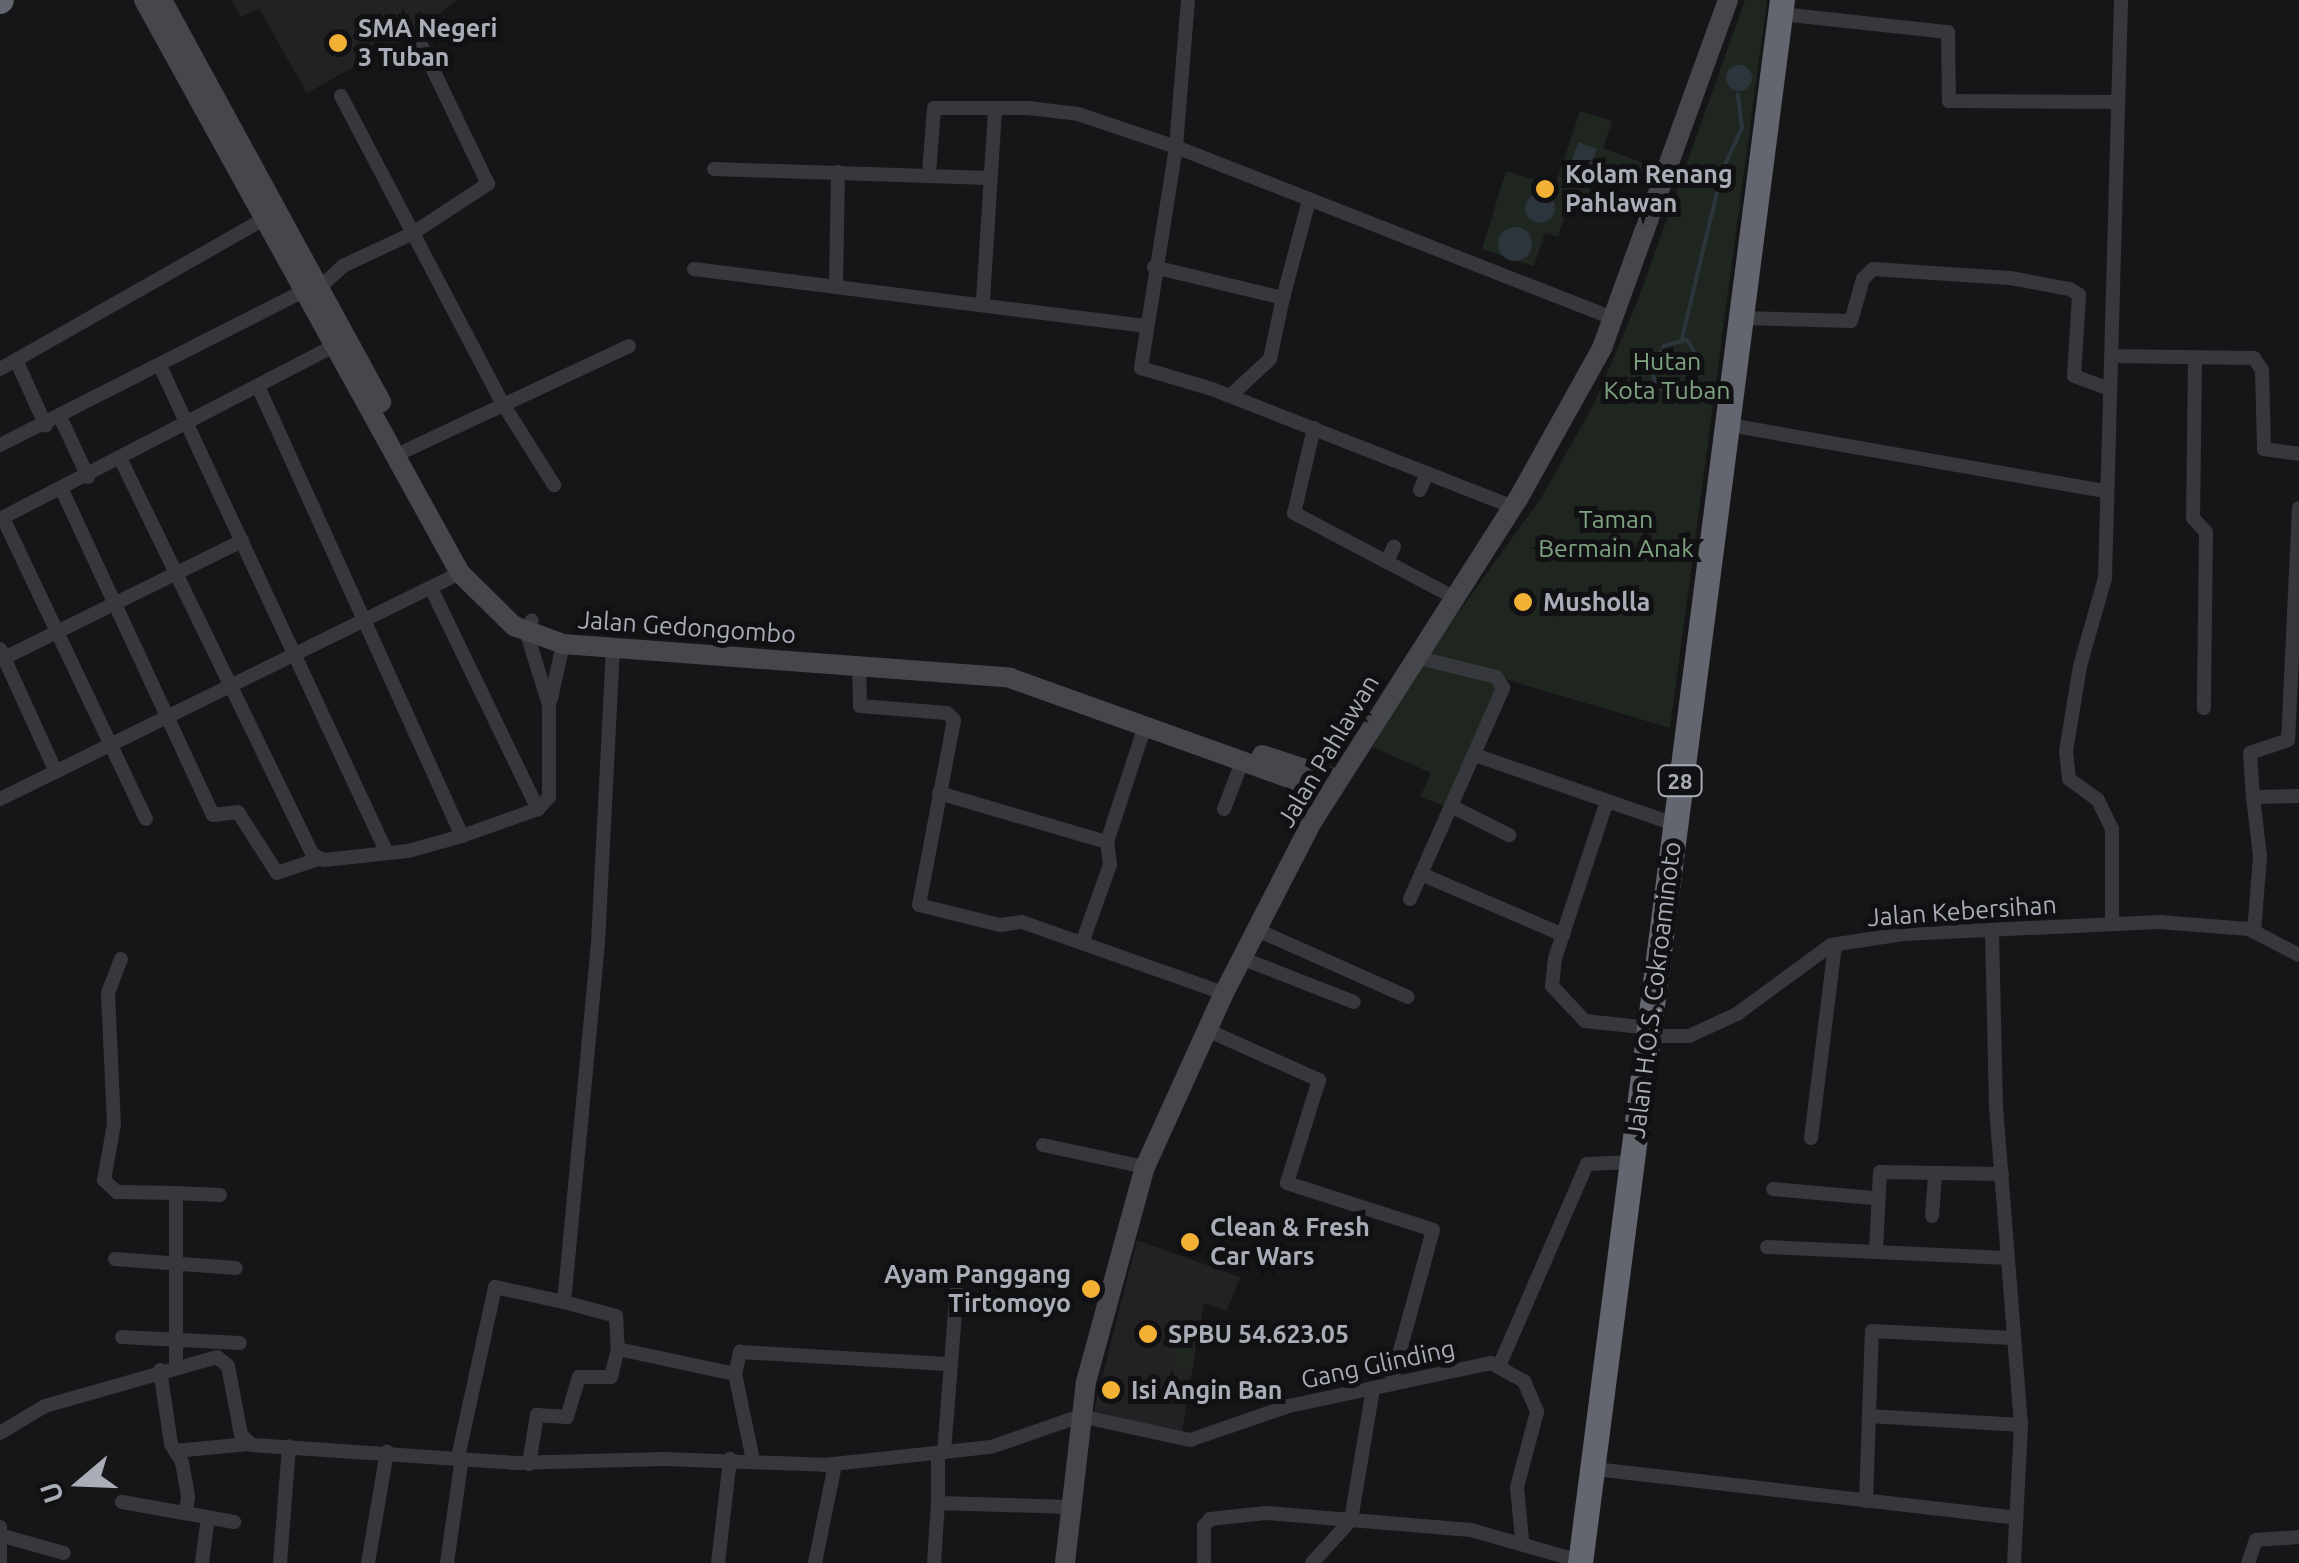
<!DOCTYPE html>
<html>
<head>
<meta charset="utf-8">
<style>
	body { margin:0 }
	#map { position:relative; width:2299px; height:1563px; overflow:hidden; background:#161618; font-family:Ubuntu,sans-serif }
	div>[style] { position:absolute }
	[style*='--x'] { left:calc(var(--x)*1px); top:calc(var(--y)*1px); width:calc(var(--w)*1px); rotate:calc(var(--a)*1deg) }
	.built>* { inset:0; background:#222225 }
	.green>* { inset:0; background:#1e261f }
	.water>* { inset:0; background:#2c353c }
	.round { border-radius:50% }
	.stream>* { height:4px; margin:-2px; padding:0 2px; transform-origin:2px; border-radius:2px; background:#2c353c }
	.street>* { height:14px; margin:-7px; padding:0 7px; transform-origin:7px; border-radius:7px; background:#37383d }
	.secondary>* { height:20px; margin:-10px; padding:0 10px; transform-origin:10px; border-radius:10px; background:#45474d }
	.highway>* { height:25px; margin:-12.5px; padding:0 12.5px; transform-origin:12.5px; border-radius:12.5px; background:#63666e }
	.dots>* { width:28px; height:28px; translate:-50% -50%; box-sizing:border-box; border:5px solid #111113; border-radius:50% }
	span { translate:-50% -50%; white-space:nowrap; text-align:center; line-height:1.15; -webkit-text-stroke:10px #111113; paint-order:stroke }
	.shield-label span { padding:2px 8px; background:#111113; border:2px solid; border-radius:8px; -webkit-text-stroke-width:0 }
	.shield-label { font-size:22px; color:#a8adb8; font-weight:700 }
	.poi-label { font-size:25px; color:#a8adb8; font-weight:700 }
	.left { translate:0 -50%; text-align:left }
	.right { translate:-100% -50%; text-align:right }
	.park-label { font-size:25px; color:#7fa381 }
	.street-label { font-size:25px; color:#a8adb8 }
	.north { position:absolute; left:30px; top:1433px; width:100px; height:100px; -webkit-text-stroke:8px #111113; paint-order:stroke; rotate:251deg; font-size:28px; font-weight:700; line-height:40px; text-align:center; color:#a8adb8 }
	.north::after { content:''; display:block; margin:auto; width:35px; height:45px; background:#a8adb8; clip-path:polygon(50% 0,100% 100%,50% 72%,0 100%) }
</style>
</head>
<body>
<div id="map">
	<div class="built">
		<i style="clip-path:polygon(232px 0,457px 0,413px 34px,307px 93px,259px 9px,241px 17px)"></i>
		<i style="clip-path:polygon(1137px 1240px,1240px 1277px,1227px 1311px,1204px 1303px,1182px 1431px,1093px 1415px)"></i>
	</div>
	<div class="green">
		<i style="clip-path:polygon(1745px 0,1767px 0,1670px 728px,1427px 656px,1541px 498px,1594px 404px,1638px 300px)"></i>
		<i style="clip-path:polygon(1580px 111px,1612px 121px,1603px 148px,1655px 167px,1647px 188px,1597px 170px,1588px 197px,1572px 192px,1558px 237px,1545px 233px,1534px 266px,1482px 249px,1506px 171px,1555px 186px)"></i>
		<i style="clip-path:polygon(1423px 664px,1499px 682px,1451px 808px,1420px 797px,1431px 773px,1372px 747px)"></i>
		<i style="clip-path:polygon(1182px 1321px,1199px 1324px,1192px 1370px,1173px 1368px)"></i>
	</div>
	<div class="water">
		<i class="round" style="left:1726px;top:65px;width:26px;height:26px"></i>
		<i style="clip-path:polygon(1578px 142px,1597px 149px,1584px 188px,1565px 182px)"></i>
		<i class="round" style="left:1525px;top:193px;width:30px;height:30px"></i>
		<i class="round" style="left:1498px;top:227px;width:34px;height:34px"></i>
	</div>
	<div class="stream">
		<i style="--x:1682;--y:338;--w:172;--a:-76.5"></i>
		<i style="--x:1722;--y:171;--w:47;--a:-65.1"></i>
		<i style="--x:1742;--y:128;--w:34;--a:-97"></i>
		<i style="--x:1687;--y:340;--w:21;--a:59"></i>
		<i style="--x:1698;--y:358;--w:40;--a:108"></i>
		<i style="--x:1686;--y:396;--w:9;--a:153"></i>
		<i style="--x:1678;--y:400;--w:27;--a:-146"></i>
		<i style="--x:1656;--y:385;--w:18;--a:-106"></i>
		<i style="--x:1651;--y:368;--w:26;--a:-59"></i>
		<i style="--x:1664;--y:346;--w:24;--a:-15"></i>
	</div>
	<div class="street">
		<i style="--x:1188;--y:0;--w:147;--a:94.7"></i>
		<i style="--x:1176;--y:147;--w:224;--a:99"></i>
		<i style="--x:1141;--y:368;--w:74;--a:16.5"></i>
		<i style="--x:1212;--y:389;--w:323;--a:21.4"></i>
		<i style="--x:1781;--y:14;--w:168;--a:6.2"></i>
		<i style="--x:1948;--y:32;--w:69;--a:89.2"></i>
		<i style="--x:1949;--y:101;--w:169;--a:0.3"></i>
		<i style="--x:341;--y:96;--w:348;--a:62.3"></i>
		<i style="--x:503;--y:404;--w:96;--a:57.8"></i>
		<i style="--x:714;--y:169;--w:275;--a:1.9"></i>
		<i style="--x:929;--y:173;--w:65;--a:-85.6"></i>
		<i style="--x:934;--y:108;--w:61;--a:0"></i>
		<i style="--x:1154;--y:267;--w:133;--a:13.5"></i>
		<i style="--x:1283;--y:298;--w:101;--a:-75.1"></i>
		<i style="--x:694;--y:269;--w:456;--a:7.2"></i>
		<i style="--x:836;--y:285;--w:113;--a:-89"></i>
		<i style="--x:316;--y:291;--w:37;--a:-43"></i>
		<i style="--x:343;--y:266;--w:77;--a:-25.2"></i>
		<i style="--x:413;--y:233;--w:90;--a:-33.2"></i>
		<i style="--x:488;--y:184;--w:157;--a:-115.7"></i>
		<i style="--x:983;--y:301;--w:193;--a:-86.4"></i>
		<i style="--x:995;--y:108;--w:33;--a:0"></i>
		<i style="--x:1028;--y:108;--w:50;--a:6.8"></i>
		<i style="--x:1078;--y:114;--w:103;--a:18.6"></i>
		<i style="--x:1176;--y:147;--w:471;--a:21.4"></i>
		<i style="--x:1739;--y:318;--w:112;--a:1.5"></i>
		<i style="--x:1851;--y:321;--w:44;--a:-74.1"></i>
		<i style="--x:1863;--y:279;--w:14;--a:-45"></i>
		<i style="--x:1873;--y:269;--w:137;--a:3.8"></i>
		<i style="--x:2010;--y:278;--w:61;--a:10.4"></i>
		<i style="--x:2070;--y:289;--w:11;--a:34"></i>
		<i style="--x:2079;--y:295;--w:81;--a:93.5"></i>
		<i style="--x:2074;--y:376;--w:38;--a:20"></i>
		<i style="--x:2112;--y:356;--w:142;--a:0.8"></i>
		<i style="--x:2254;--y:358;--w:14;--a:56"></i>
		<i style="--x:2262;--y:370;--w:79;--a:88.5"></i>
		<i style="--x:2264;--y:449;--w:35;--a:8"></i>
		<i style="--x:2195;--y:359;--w:159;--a:90.7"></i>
		<i style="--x:2193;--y:518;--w:19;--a:47"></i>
		<i style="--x:2206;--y:532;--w:176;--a:90.7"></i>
		<i style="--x:16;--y:360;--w:72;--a:65.6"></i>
		<i style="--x:160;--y:366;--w:533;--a:65.02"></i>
		<i style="--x:0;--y:369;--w:304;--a:-29.6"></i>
		<i style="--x:1230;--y:396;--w:54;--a:-42.8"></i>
		<i style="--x:1270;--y:359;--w:62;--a:-78"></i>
		<i style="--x:61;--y:419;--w:64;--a:65"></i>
		<i style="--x:1724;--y:424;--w:387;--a:10"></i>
		<i style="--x:1314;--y:428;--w:87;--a:103.2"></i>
		<i style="--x:1294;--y:513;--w:182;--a:27.8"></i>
		<i style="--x:0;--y:445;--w:341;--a:-26.9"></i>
		<i style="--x:407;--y:450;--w:245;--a:-25.1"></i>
		<i style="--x:121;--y:460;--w:439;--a:64.1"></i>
		<i style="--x:313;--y:855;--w:12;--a:24"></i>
		<i style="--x:324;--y:860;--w:84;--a:-6.1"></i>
		<i style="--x:408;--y:851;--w:56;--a:-15.5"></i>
		<i style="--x:462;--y:836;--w:493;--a:-114.4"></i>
		<i style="--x:62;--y:490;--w:358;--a:65.1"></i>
		<i style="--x:213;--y:815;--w:25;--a:-7"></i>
		<i style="--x:238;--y:812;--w:72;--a:57.4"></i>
		<i style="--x:277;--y:873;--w:43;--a:-18.9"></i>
		<i style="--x:1420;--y:490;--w:18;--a:-68"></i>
		<i style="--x:2299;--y:508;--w:232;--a:92.7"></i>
		<i style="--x:2288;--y:740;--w:40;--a:161.1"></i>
		<i style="--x:2250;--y:753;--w:44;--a:86.1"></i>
		<i style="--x:2253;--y:797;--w:46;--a:-1.2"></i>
		<i style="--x:3;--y:518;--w:333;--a:64.6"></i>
		<i style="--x:0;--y:519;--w:376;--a:-27.4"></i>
		<i style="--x:1387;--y:562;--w:17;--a:-66"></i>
		<i style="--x:431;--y:588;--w:246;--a:64.2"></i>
		<i style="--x:613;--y:647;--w:296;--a:92.9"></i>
		<i style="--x:598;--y:943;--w:361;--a:95.4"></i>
		<i style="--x:564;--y:1302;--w:54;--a:15.1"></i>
		<i style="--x:616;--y:1316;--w:33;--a:87"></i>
		<i style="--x:0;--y:649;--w:135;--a:65.5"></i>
		<i style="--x:0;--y:660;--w:270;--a:-26.2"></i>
		<i style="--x:859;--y:664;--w:42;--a:88.6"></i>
		<i style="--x:860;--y:706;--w:87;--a:4.6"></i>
		<i style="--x:947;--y:713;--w:10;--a:45"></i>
		<i style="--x:954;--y:720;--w:188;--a:100.7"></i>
		<i style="--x:919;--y:905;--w:83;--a:13.9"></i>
		<i style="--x:1000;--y:925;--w:22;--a:-8"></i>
		<i style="--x:1022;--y:922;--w:214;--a:19.4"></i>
		<i style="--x:551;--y:699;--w:56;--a:-77.7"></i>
		<i style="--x:1475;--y:755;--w:211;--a:19.1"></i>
		<i style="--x:939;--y:793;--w:175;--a:16.3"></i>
		<i style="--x:2253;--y:797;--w:60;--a:83.3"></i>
		<i style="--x:2260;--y:857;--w:75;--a:94.6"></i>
		<i style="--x:0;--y:799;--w:513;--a:-26.17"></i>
		<i style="--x:1607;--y:801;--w:165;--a:108.3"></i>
		<i style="--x:1555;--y:958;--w:28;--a:96"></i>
		<i style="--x:1552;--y:986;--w:48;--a:46.7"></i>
		<i style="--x:1585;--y:1021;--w:66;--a:6.1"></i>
		<i style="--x:1453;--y:807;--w:63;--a:26.6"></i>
		<i style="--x:1224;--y:809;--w:50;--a:-69"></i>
		<i style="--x:462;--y:836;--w:81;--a:-19.6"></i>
		<i style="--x:538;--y:809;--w:16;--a:-47"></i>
		<i style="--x:549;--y:797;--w:92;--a:-90"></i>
		<i style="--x:549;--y:705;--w:71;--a:-107.2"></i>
		<i style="--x:528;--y:637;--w:17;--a:-77"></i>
		<i style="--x:1421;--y:874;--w:155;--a:23.2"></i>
		<i style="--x:1410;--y:899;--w:231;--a:-66.2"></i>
		<i style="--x:1503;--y:688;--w:13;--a:-122"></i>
		<i style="--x:1496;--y:677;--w:83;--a:-166.1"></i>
		<i style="--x:2112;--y:923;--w:94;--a:-90"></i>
		<i style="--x:2112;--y:829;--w:32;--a:-116"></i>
		<i style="--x:2098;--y:800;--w:36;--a:-144"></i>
		<i style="--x:2069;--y:779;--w:28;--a:-96"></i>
		<i style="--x:2066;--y:751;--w:86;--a:-80.6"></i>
		<i style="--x:2080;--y:666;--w:91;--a:-74.1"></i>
		<i style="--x:2105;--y:578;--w:578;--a:-88.41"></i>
		<i style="--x:1255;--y:929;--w:167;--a:24"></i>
		<i style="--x:1992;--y:931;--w:176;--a:88.7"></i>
		<i style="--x:1996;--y:1107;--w:319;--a:85.5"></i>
		<i style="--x:2021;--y:1425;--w:138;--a:92.9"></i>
		<i style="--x:1082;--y:943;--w:83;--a:-70.3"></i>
		<i style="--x:1110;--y:865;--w:23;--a:-97"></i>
		<i style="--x:1107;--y:842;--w:119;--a:-71.9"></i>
		<i style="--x:1241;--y:958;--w:121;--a:21.3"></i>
		<i style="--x:121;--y:959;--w:36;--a:111"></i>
		<i style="--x:108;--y:993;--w:131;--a:87.4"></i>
		<i style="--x:114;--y:1124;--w:57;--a:100.1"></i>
		<i style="--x:104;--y:1180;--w:18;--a:43"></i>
		<i style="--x:117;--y:1192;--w:59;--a:1"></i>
		<i style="--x:176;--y:1193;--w:172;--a:90"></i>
		<i style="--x:1207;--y:1030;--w:123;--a:24.1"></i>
		<i style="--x:1319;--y:1080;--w:108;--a:107.3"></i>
		<i style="--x:1287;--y:1183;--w:153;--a:17.8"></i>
		<i style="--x:1433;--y:1230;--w:160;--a:105.3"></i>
		<i style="--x:1650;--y:1036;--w:39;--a:0"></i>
		<i style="--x:1689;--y:1036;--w:53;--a:-24.6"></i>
		<i style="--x:1737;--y:1014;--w:117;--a:-36.3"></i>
		<i style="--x:1831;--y:945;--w:73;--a:-8.7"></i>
		<i style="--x:1903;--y:934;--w:257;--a:-2.7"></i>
		<i style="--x:2160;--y:922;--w:89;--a:4.5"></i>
		<i style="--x:2249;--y:929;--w:56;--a:27.5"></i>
		<i style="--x:1811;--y:1138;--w:195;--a:-82.9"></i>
		<i style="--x:1043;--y:1145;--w:104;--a:12.2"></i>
		<i style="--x:1773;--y:1189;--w:101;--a:5.1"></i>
		<i style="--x:176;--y:1193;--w:44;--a:2.6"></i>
		<i style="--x:1932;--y:1216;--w:40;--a:-85.7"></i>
		<i style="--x:1767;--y:1247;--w:240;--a:2.6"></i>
		<i style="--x:1876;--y:1249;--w:77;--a:-87"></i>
		<i style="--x:1880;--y:1172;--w:122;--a:0.9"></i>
		<i style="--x:115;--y:1259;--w:121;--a:4.3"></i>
		<i style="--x:122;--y:1337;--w:118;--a:2.9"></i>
		<i style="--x:1500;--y:1364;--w:218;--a:-66.5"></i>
		<i style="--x:1587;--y:1164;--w:45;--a:-2.5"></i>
		<i style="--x:160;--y:1370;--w:75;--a:81.5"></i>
		<i style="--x:171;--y:1444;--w:21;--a:59"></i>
		<i style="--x:182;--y:1462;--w:35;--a:80"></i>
		<i style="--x:188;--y:1496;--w:17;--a:97"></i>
		<i style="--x:1869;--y:1416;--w:152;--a:3.4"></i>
		<i style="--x:0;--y:1433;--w:52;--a:-31"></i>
		<i style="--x:45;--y:1406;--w:179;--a:-15.9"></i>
		<i style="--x:217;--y:1357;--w:14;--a:39"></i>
		<i style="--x:228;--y:1366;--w:70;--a:79.3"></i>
		<i style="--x:241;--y:1435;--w:15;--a:42"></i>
		<i style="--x:252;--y:1445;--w:262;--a:3.9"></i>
		<i style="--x:513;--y:1463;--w:151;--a:-1.5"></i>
		<i style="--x:664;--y:1459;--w:160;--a:2.1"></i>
		<i style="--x:824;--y:1465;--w:168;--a:-6.2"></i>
		<i style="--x:991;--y:1447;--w:94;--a:-19.2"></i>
		<i style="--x:1080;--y:1416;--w:113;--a:12.3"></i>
		<i style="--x:1190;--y:1440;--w:105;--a:-19"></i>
		<i style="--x:1289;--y:1406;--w:207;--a:-12"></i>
		<i style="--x:1491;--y:1363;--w:38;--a:29"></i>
		<i style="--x:1524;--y:1381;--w:34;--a:67"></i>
		<i style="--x:1537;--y:1412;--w:78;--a:104.9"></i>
		<i style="--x:1517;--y:1487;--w:53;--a:84.6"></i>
		<i style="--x:175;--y:1451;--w:74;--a:-5.4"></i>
		<i style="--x:944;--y:1452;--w:167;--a:-85.5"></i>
		<i style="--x:458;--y:1457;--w:174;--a:-77.7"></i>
		<i style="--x:495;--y:1287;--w:71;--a:12.3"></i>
		<i style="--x:753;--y:1460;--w:88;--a:-101.8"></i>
		<i style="--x:735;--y:1374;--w:23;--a:-77"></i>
		<i style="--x:740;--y:1352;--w:207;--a:3.3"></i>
		<i style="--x:529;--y:1464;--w:50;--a:-80.7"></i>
		<i style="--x:537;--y:1415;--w:30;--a:4"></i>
		<i style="--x:567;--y:1417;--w:42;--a:-73.3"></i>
		<i style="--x:579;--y:1377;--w:32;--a:0"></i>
		<i style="--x:611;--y:1377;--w:29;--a:-76"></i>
		<i style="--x:618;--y:1349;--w:120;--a:12.1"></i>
		<i style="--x:1595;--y:1469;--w:424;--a:6.6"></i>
		<i style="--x:1866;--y:1501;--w:170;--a:-88"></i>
		<i style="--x:1872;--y:1331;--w:140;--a:2.9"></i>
		<i style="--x:122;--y:1502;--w:114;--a:10.1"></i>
		<i style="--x:938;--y:1503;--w:50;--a:-90"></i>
		<i style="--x:0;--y:1527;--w:36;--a:90"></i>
		<i style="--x:3;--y:1536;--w:63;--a:15.6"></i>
		<i style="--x:202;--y:1563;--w:46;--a:-82.6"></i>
		<i style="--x:280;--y:1563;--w:117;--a:-85.6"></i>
		<i style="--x:368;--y:1563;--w:113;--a:-80.3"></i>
		<i style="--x:447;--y:1563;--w:106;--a:-81.9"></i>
		<i style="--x:718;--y:1563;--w:105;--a:-83.4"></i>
		<i style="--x:815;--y:1563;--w:100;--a:-78.5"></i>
		<i style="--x:934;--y:1563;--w:60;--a:-86.2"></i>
		<i style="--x:938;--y:1503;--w:131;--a:1.7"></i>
		<i style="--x:1204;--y:1563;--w:37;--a:-90"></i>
		<i style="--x:1204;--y:1526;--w:9;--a:-49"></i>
		<i style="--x:1210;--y:1519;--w:56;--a:-6.1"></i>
		<i style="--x:1266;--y:1513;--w:85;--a:4.7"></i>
		<i style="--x:1351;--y:1520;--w:134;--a:-80.5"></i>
		<i style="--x:1312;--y:1563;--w:58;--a:-47.8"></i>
		<i style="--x:1351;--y:1520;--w:120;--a:4.8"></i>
		<i style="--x:1471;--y:1530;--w:113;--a:15.9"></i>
		<i style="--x:2248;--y:1563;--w:24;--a:-71"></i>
		<i style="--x:2256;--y:1540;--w:43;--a:-4"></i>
	</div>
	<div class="secondary">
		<i style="--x:144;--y:0;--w:654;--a:61.12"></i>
		<i style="--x:460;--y:573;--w:76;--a:44.5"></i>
		<i style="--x:514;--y:626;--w:52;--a:20.2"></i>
		<i style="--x:563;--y:644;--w:448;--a:4.3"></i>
		<i style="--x:1010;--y:678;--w:338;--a:19.7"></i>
		<i style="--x:162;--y:0;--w:458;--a:61.4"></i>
		<i style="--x:1262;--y:755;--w:78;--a:18"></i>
		<i style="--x:1065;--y:1563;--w:182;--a:-83.4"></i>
		<i style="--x:1086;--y:1382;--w:223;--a:-74.7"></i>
		<i style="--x:1145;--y:1167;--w:191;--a:-65.6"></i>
		<i style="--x:1224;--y:993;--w:192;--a:-62.8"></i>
		<i style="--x:1312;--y:822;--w:383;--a:-57.5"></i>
		<i style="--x:1518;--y:499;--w:173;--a:-60.9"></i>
		<i style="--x:1602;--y:348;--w:370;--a:-70.1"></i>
	</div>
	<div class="highway">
		<i style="--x:0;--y:1;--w:1;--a:-45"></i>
		<i style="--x:1580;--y:1563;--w:1576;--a:-82.64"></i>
	</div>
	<div class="dots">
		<i style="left:338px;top:43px;background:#f2b134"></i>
		<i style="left:1545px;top:189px;background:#f2b134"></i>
		<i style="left:1523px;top:602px;background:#f2b134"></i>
		<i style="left:1190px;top:1242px;background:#f2b134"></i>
		<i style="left:1091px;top:1289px;background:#f2b134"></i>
		<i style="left:1148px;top:1334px;background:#f2b134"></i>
		<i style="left:1111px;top:1390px;background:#f2b134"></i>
	</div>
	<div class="shield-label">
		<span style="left:1680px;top:781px">28</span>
	</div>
	<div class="poi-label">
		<span class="left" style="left:358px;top:43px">SMA Negeri<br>3 Tuban</span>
		<span class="left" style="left:1565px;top:189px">Kolam Renang<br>Pahlawan</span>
		<span class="left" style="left:1543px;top:602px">Musholla</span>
		<span class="left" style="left:1210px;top:1242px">Clean &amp; Fresh<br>Car Wars</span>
		<span class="right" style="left:1071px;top:1289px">Ayam Panggang<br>Tirtomoyo</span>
		<span class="left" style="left:1168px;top:1334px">SPBU 54.623.05</span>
		<span class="left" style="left:1131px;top:1390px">Isi Angin Ban</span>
	</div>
	<div class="park-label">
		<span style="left:1667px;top:376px">Hutan<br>Kota Tuban</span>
		<span style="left:1616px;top:534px">Taman<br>Bermain Anak</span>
	</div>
	<div class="street-label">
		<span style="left:687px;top:627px;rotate:4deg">Jalan Gedongombo</span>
		<span style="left:1328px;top:751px;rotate:-59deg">Jalan Pahlawan</span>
		<span style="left:1962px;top:911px;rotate:-4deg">Jalan Kebersihan</span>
		<span style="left:1654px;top:990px;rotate:-83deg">Jalan H.O.S. Cokroaminoto</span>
		<span style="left:1378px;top:1364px;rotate:-12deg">Gang Glinding</span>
	</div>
	<div class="north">U</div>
</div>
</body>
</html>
